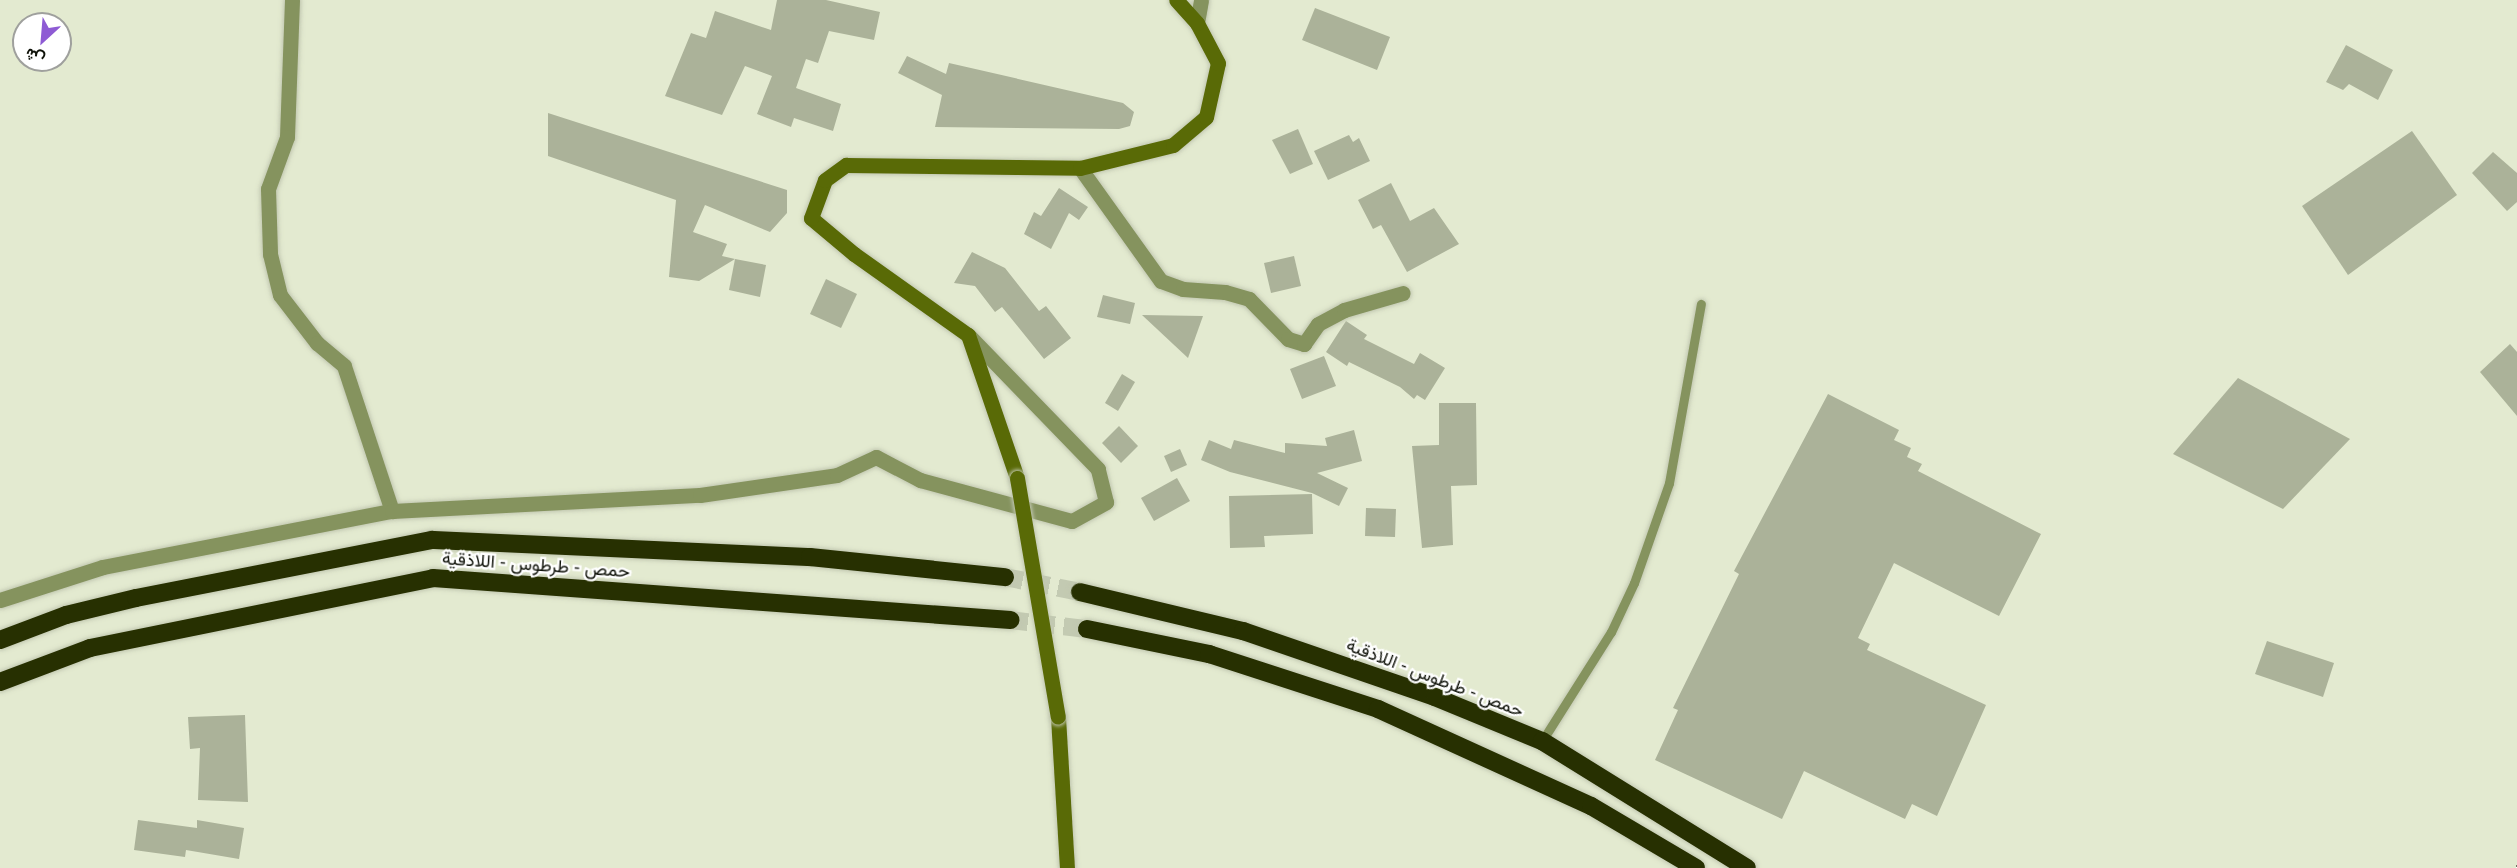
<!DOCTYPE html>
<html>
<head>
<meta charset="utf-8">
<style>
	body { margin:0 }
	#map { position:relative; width:2517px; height:868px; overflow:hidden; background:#e3ead0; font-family:Helvetica,Vazirmatn,sans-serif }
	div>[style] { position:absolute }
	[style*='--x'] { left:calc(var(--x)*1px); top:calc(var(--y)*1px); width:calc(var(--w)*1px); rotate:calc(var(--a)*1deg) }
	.building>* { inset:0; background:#abb299 }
	.highway-tunnel>* { height:18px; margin-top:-9px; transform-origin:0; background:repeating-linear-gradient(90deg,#c3cab2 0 18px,transparent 0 27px) }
	.roads { filter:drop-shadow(0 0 2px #c1c7b0) drop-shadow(0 0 2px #c1c7b0) }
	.lane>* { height:9px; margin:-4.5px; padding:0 4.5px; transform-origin:4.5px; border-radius:4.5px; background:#85935e }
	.street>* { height:15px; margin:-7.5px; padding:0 7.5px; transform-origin:7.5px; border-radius:7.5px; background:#85935e }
	.secondary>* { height:15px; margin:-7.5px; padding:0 7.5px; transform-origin:7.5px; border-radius:7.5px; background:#596a06 }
	.highway>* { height:18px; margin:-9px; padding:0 9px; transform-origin:9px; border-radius:9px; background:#273001 }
	.rail>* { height:7px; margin-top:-3.5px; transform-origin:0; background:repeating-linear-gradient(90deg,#fff 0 14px,#707564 0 28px); box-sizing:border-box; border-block:2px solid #707564 }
	.bridges { filter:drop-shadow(0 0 2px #c1c7b0) drop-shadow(0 0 2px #c1c7b0) }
	.secondary-bridge>* { height:15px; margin:-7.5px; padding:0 7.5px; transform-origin:7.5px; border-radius:7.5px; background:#596a06 }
	span { translate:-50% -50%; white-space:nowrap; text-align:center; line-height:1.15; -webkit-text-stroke:4.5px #fff; paint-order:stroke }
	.street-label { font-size:18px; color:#0f1209 }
	.north { position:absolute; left:12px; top:12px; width:60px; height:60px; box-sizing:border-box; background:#fff; border:2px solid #9fa09d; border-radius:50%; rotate:206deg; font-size:16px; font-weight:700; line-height:24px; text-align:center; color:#0f1209 }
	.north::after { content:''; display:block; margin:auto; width:21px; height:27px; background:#8e5bd4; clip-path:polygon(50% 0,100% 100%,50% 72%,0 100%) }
</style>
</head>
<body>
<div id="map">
	<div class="building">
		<i style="clip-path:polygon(777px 0,826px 0,880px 12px,874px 40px,829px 31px,818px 63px,806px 59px,796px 88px,841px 104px,833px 131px,794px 118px,791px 127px,757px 114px,772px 76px,745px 66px,722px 115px,665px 96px,691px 33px,706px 38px,715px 11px,771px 30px)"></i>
		<i style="clip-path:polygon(1315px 8px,1390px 37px,1377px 70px,1302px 40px)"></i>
		<i style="clip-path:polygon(2346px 45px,2393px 70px,2378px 100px,2349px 84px,2343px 90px,2326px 82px)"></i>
		<i style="clip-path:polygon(907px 56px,946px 74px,949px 63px,1123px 103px,1134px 112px,1130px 126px,1119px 129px,935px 127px,942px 95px,898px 73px)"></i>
		<i style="clip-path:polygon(548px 113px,787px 190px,787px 213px,770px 232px,705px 205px,693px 232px,727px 244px,722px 256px,735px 259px,699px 281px,669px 277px,676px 200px,548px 156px)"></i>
		<i style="clip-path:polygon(1298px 129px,1313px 164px,1290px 174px,1272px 140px)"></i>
		<i style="clip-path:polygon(2412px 131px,2457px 195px,2348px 275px,2302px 206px)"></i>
		<i style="clip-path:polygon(1349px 135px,1353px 142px,1359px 138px,1370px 161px,1328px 180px,1314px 151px)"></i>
		<i style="clip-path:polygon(2493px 152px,2517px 173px,2517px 202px,2507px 211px,2472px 173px)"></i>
		<i style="clip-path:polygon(1391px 183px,1410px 221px,1434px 208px,1459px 244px,1407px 272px,1381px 225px,1373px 229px,1358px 200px)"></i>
		<i style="clip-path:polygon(1059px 188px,1088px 207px,1079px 220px,1069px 213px,1051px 249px,1024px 234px,1034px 212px,1041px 216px)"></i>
		<i style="clip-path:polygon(972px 252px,1005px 268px,1039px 311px,1046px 306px,1071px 338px,1044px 359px,1002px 307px,995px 312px,975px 286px,954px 283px)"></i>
		<i style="clip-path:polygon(1294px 256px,1301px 286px,1271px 293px,1264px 263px)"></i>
		<i style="clip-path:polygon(735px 259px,766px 265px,760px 297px,729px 290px)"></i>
		<i style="clip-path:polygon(826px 279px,857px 294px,841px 328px,810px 314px)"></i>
		<i style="clip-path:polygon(1103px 295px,1135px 303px,1130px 324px,1097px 317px)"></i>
		<i style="clip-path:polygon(1142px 315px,1203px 316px,1188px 358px)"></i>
		<i style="clip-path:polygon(1346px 321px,1367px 335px,1364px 339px,1414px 364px,1420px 353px,1445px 368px,1425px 400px,1417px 395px,1414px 399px,1400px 387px,1349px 362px,1347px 366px,1326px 352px)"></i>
		<i style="clip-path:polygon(2510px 344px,2517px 352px,2517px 416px,2480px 372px)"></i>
		<i style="clip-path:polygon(1324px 356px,1336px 386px,1302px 399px,1290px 369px)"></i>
		<i style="clip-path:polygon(1122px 374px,1135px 382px,1118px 411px,1105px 403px)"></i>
		<i style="clip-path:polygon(2238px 378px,2350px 439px,2283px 509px,2173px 454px)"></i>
		<i style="clip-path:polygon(1828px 394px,1899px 430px,1894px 440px,1911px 448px,1907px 457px,1922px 464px,1918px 471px,2041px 534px,1999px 616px,1894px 563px,1858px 638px,1870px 644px,1867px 650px,1986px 705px,1937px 816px,1912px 804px,1905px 819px,1804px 771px,1782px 819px,1655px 760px,1678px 710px,1673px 708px,1739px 574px,1734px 571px)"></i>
		<i style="clip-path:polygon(1439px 403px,1476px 403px,1477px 485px,1451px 486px,1453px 545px,1422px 548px,1412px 446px,1439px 445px)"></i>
		<i style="clip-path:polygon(1119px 426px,1138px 446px,1121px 463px,1102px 443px)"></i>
		<i style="clip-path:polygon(1354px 430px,1362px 461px,1317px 473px,1348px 488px,1339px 506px,1312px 493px,1230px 472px,1201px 460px,1209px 440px,1231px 449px,1234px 440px,1285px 453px,1285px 443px,1327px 446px,1325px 438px)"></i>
		<i style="clip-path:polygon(1180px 449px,1187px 465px,1171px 472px,1164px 456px)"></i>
		<i style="clip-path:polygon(1177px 478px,1190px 501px,1154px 521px,1141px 498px)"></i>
		<i style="clip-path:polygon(1312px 494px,1313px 534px,1264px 536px,1265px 547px,1230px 548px,1229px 496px)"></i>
		<i style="clip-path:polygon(1366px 508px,1396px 509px,1395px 537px,1365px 536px)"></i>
		<i style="clip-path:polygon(2267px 641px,2334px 663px,2323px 697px,2255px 674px)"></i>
		<i style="clip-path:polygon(245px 715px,248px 802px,198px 800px,200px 748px,190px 749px,188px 717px)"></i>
		<i style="clip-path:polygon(138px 820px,197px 828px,197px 820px,244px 828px,239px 859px,186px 850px,185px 857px,134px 850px)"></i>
	</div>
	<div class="highway-tunnel">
		<i style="--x:1005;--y:577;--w:76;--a:11.3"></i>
		<i style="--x:1010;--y:620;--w:78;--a:6.7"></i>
	</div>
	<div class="roads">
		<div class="lane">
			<i style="--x:1542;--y:741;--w:129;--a:-57.7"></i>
			<i style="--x:1611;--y:632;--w:54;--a:-64.9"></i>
			<i style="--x:1634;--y:583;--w:106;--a:-70.7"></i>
			<i style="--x:1669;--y:483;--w:182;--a:-79.9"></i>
		</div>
		<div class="street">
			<i style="--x:292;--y:0;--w:137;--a:92.1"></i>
			<i style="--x:287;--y:137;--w:55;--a:110.1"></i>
			<i style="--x:268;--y:189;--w:65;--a:88.2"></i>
			<i style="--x:270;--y:254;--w:42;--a:76.3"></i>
			<i style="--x:280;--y:295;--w:61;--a:52.4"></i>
			<i style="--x:317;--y:343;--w:35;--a:40"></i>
			<i style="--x:344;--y:366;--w:153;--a:71.7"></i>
			<i style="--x:1197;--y:23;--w:23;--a:-80"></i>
			<i style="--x:1080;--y:168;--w:139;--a:54.4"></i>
			<i style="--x:1161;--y:281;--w:23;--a:20"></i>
			<i style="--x:1183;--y:289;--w:42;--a:4.1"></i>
			<i style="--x:1225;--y:292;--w:25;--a:16"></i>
			<i style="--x:1249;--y:299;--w:56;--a:45.7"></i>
			<i style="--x:1288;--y:339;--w:17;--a:17"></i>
			<i style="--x:1304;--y:344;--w:24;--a:-55"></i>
			<i style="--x:1318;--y:324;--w:30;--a:-28"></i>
			<i style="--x:1344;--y:310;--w:61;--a:-16.1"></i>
			<i style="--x:0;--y:600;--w:108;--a:-17.8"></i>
			<i style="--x:103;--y:567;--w:294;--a:-11"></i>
			<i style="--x:392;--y:511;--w:308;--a:-3"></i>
			<i style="--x:700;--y:495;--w:138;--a:-8.3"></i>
			<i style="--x:837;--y:475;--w:43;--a:-24.8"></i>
			<i style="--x:876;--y:457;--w:50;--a:27.6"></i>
			<i style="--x:920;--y:480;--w:157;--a:15.1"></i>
			<i style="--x:1072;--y:521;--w:39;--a:-29"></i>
			<i style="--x:1106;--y:502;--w:34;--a:-104"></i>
			<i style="--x:1098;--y:469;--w:187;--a:-134.1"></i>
		</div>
		<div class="secondary">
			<i style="--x:1017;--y:478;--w:151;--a:-108.9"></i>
			<i style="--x:968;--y:335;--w:140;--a:-144.6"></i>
			<i style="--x:854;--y:254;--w:56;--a:-140.1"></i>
			<i style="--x:811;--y:218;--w:40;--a:-69.8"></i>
			<i style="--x:825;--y:180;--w:26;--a:-36"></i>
			<i style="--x:846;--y:165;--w:234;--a:0.7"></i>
			<i style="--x:1080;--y:168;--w:96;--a:-13.9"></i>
			<i style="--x:1173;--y:145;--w:43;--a:-40.3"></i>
			<i style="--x:1206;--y:117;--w:55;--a:-77.5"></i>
			<i style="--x:1218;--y:63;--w:45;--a:-117.7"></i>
			<i style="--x:1197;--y:23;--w:31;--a:-132"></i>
			<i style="--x:1058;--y:717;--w:151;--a:86.6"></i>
		</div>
		<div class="highway">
			<i style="--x:1080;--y:592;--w:168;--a:13.5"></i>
			<i style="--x:1243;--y:631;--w:203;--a:19"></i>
			<i style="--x:1435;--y:697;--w:116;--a:22.4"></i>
			<i style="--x:1542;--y:741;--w:241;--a:31.8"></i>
			<i style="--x:1087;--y:629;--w:125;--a:11.6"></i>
			<i style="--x:1209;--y:654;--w:178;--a:18"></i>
			<i style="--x:1378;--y:709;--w:234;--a:24.5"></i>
			<i style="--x:1591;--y:806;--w:122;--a:30.6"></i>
			<i style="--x:0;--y:640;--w:71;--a:-20.7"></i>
			<i style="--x:66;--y:615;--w:72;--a:-13.7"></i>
			<i style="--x:136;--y:598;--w:302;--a:-11.1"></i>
			<i style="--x:432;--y:540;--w:378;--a:2.6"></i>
			<i style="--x:810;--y:557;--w:196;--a:5.9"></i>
			<i style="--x:0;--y:682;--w:96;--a:-20.7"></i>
			<i style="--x:90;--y:648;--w:350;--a:-11.5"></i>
			<i style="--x:433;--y:578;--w:579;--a:4.16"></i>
		</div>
	</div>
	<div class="rail">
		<i style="--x:2516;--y:868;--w:1;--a:0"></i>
	</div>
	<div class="bridges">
		<div class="secondary-bridge">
			<i style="--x:1017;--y:478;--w:242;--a:80.3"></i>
		</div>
	</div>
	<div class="street-label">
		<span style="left:536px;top:565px;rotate:4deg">حمص - طرطوس - اللاذقية</span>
		<span style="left:1435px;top:678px;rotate:21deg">حمص - طرطوس - اللاذقية</span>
	</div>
	<div class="north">ش</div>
</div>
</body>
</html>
